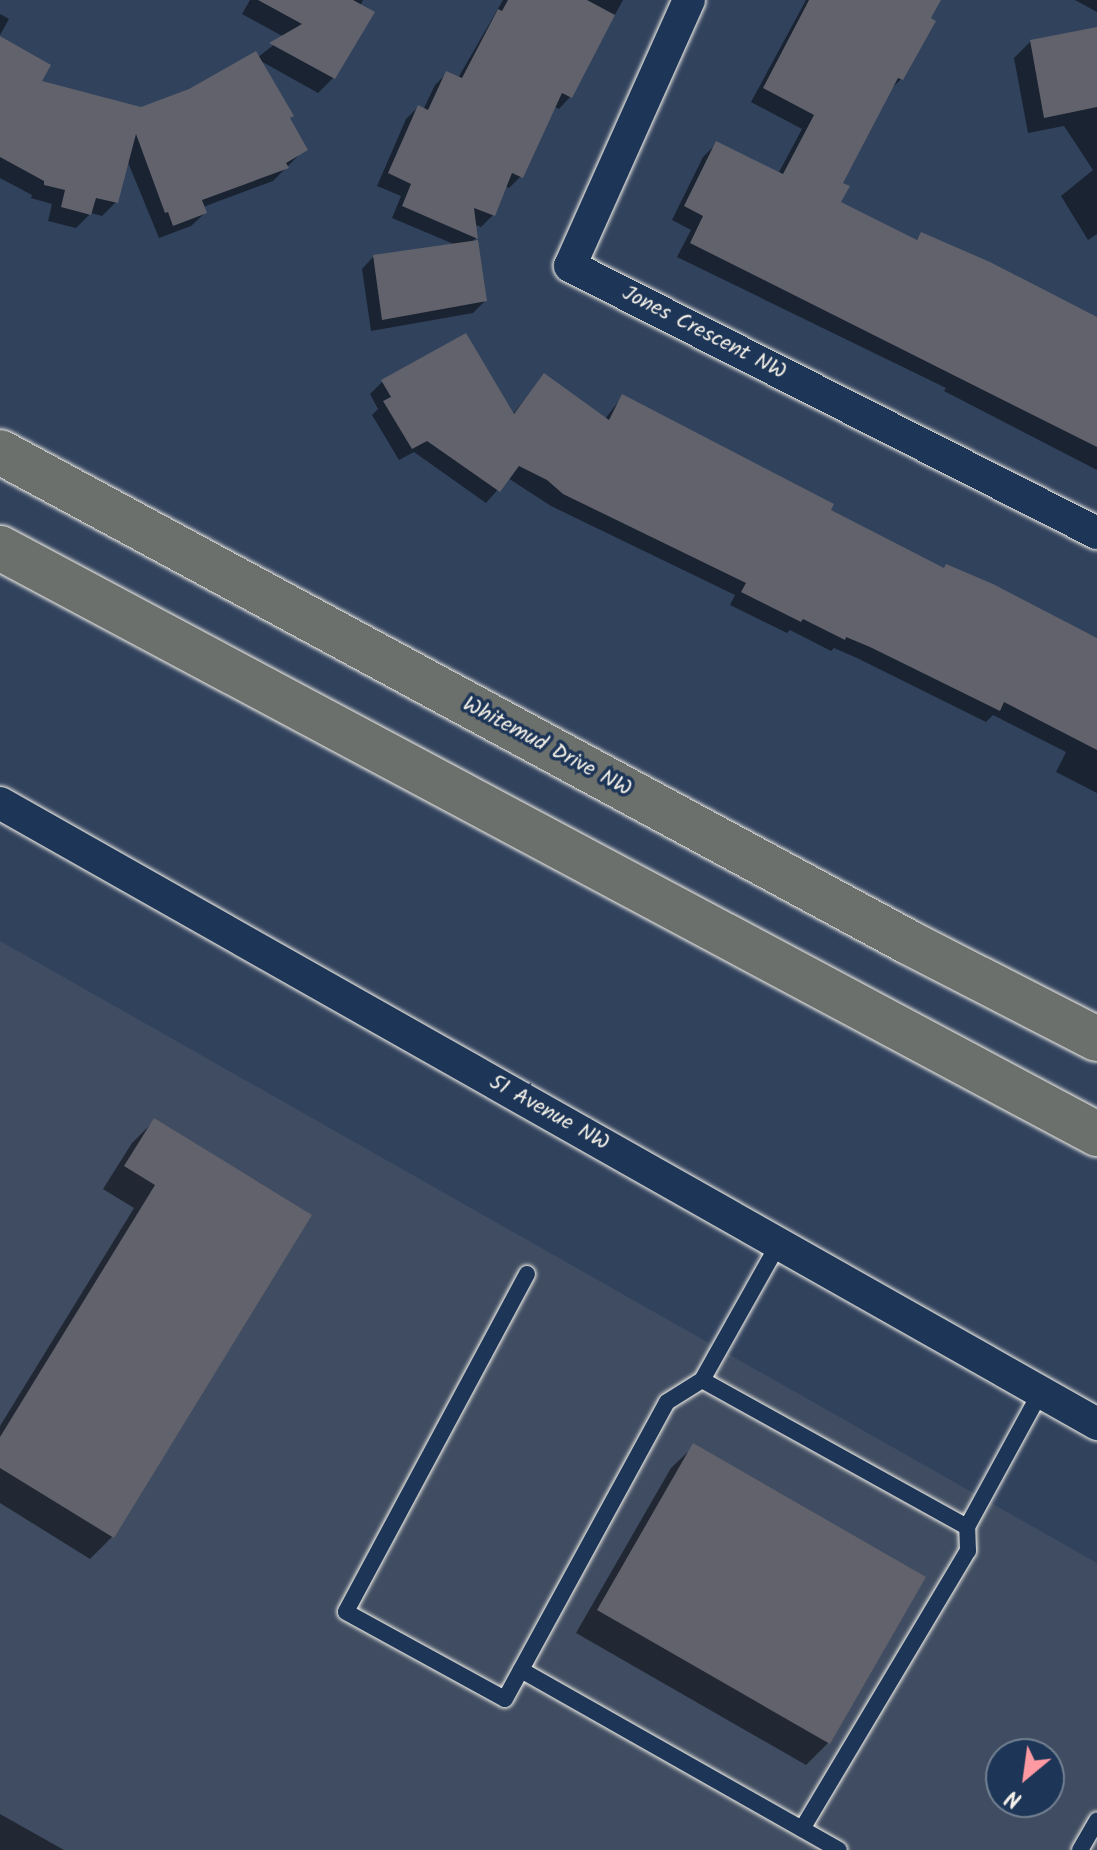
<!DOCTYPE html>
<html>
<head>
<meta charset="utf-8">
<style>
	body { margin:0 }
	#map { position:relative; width:1097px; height:1850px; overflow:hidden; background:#31425d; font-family:Kalam,sans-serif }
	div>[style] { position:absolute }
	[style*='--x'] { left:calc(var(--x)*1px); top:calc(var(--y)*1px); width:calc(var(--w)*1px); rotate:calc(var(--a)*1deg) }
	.built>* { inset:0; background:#3f4c61 }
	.shadow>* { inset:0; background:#0007 }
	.building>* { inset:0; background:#61626b }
	.roads { filter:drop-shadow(0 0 2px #f4f1e8) drop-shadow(0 0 2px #f4f1e8) }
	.service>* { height:16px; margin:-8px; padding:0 8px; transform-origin:8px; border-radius:8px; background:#1d3557 }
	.minor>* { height:32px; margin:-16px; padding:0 16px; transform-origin:16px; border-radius:16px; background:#1d3557 }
	.motorway>* { height:44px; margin:-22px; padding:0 22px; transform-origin:22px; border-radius:22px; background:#6b706d }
	span { translate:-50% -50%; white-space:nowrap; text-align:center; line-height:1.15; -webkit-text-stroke:7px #1d3557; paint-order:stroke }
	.street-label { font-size:22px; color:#f4f1e8 }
	.north { position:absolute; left:985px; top:1738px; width:80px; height:80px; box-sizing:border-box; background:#1d3557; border:2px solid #738091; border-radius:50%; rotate:209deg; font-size:22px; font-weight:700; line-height:32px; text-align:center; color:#f4f1e8 }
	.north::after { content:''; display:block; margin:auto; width:28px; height:36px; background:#ff9aa2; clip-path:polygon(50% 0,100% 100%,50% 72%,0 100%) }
</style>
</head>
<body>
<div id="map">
	<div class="built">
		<i style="clip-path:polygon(evenodd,0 941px,1097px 1563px,1097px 1850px,0 1850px,0 941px,1001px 1754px,1049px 1754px,1049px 1802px,1001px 1802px,1001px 1754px)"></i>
	</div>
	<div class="shadow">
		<i style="clip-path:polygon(250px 0,363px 0,360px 6px,373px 13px,333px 78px,318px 93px,259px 60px,305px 149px,273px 181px,203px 207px,205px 213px,191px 226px,159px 238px,127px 160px,116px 202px,102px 216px,91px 213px,76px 228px,48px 221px,52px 204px,31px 198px,32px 195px,0 178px,0 38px,39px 82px,141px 109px,190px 91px,258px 57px,284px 37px,242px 14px)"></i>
		<i style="clip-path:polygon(503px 0,623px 0,570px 97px,559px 109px,553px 106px,521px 176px,509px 188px,504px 186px,493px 215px,481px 227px,474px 224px,476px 238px,471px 243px,485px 301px,473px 313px,371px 331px,362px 269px,373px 257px,456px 245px,392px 218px,401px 196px,377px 186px,406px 119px,418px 107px,423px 110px,435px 85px,447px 73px,458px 78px)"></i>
		<i style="clip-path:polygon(806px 0,939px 0,901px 79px,889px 91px,840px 184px,839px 203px,915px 241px,922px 234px,1097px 320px,1097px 470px,944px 391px,946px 388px,677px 257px,691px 230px,672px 220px,703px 157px,717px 143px,778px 174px,802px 129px,751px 102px)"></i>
		<i style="clip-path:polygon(1075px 0,1097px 0,1097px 12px)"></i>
		<i style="clip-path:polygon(0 14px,9px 19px,0 35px)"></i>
		<i style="clip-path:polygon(1097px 29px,1097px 234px,1088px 240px,1061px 196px,1093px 170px,1064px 126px,1028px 133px,1014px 58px,1031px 41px)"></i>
		<i style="clip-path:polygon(544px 376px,605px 419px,622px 397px,829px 511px,943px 569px,1097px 638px,1097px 793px,1056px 772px,1066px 752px,993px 715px,986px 722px,857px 658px,834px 648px,831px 651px,790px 630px,787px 633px,730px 605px,735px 595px,551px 506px,508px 478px,486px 503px,414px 452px,399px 460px,372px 415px,378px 409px,370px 394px,382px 382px,512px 415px)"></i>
		<i style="clip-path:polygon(154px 1121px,310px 1216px,112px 1537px,90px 1559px,0 1503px,0 1426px,134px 1208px,103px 1189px,132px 1143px)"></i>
		<i style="clip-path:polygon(694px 1446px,924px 1578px,828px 1743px,806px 1765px,576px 1633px,671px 1468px)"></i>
		<i style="clip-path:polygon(0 1814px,64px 1850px,0 1850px)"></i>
	</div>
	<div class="building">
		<i style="clip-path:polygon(258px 0,353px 0,375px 12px,335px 79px,269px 43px,302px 24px)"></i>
		<i style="clip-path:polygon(508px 0,587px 0,615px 15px,572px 98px,562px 93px,523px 178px,512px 173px,495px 216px,474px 208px,478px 239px,402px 206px,411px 184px,388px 173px,418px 105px,428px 110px,446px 71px,462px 78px,498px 9px,502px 11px)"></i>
		<i style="clip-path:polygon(809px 0,941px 0,931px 18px,936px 21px,903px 80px,898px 78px,843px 183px,850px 186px,841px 202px,917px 240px,921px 232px,990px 262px,1097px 317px,1097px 447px,690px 243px,703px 216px,684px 206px,716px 141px,783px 174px,814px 115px,763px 88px)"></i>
		<i style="clip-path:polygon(1097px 27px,1097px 107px,1044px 118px,1030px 40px)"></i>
		<i style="clip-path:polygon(0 36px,51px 65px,42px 81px,141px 107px,189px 89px,256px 51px,294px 116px,290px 118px,308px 150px,286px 163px,289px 168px,202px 200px,207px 213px,173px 226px,168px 212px,165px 213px,136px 134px,118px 203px,96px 198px,91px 215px,61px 207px,65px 190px,44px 185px,44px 181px,0 157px)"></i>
		<i style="clip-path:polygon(478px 240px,487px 301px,382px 320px,373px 255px)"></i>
		<i style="clip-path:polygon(466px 333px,514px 414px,544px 373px,609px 420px,622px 394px,834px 504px,831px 510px,944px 568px,946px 564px,993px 584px,1097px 638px,1097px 750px,1004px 702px,1000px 711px,870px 647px,846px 637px,845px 640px,803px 619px,801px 622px,741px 592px,746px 583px,563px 494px,547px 480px,519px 466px,500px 492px,427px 441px,412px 449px,383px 401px,391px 397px,381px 380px)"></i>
		<i style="clip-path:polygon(154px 1118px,312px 1215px,114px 1538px,0 1468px,0 1437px,155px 1185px,124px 1166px)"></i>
		<i style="clip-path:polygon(693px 1443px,926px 1577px,830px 1744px,597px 1610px)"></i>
	</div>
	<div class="roads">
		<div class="service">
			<i style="--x:779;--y:1243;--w:157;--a:119.3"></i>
			<i style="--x:702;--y:1380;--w:303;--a:29"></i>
			<i style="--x:967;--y:1527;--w:155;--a:-61.4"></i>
			<i style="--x:527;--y:1274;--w:383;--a:118.2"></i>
			<i style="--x:346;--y:1612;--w:181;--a:28.7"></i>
			<i style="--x:505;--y:1699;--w:338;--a:-61.4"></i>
			<i style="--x:667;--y:1402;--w:41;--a:-32.2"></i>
			<i style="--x:521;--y:1670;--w:365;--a:29.5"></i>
			<i style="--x:802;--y:1829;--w:324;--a:-59.2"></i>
			<i style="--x:968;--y:1551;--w:24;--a:-92"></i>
			<i style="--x:1080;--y:1850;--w:34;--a:-60"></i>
		</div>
		<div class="minor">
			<i style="--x:689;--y:0;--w:291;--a:114.1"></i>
			<i style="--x:570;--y:266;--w:591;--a:26.87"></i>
			<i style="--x:0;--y:803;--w:1261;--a:29.51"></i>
		</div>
		<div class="motorway">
			<i style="--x:0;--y:452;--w:1032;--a:28.35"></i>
			<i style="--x:908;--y:942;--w:212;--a:27.2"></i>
			<i style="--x:0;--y:548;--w:1244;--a:28.11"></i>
		</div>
	</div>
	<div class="street-label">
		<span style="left:704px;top:333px;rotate:27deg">Jones Crescent NW</span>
		<span style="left:547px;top:747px;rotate:28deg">Whitemud Drive NW</span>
		<span style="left:549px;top:1113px;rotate:29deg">51 Avenue NW</span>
	</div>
	<div class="north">N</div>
</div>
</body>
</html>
